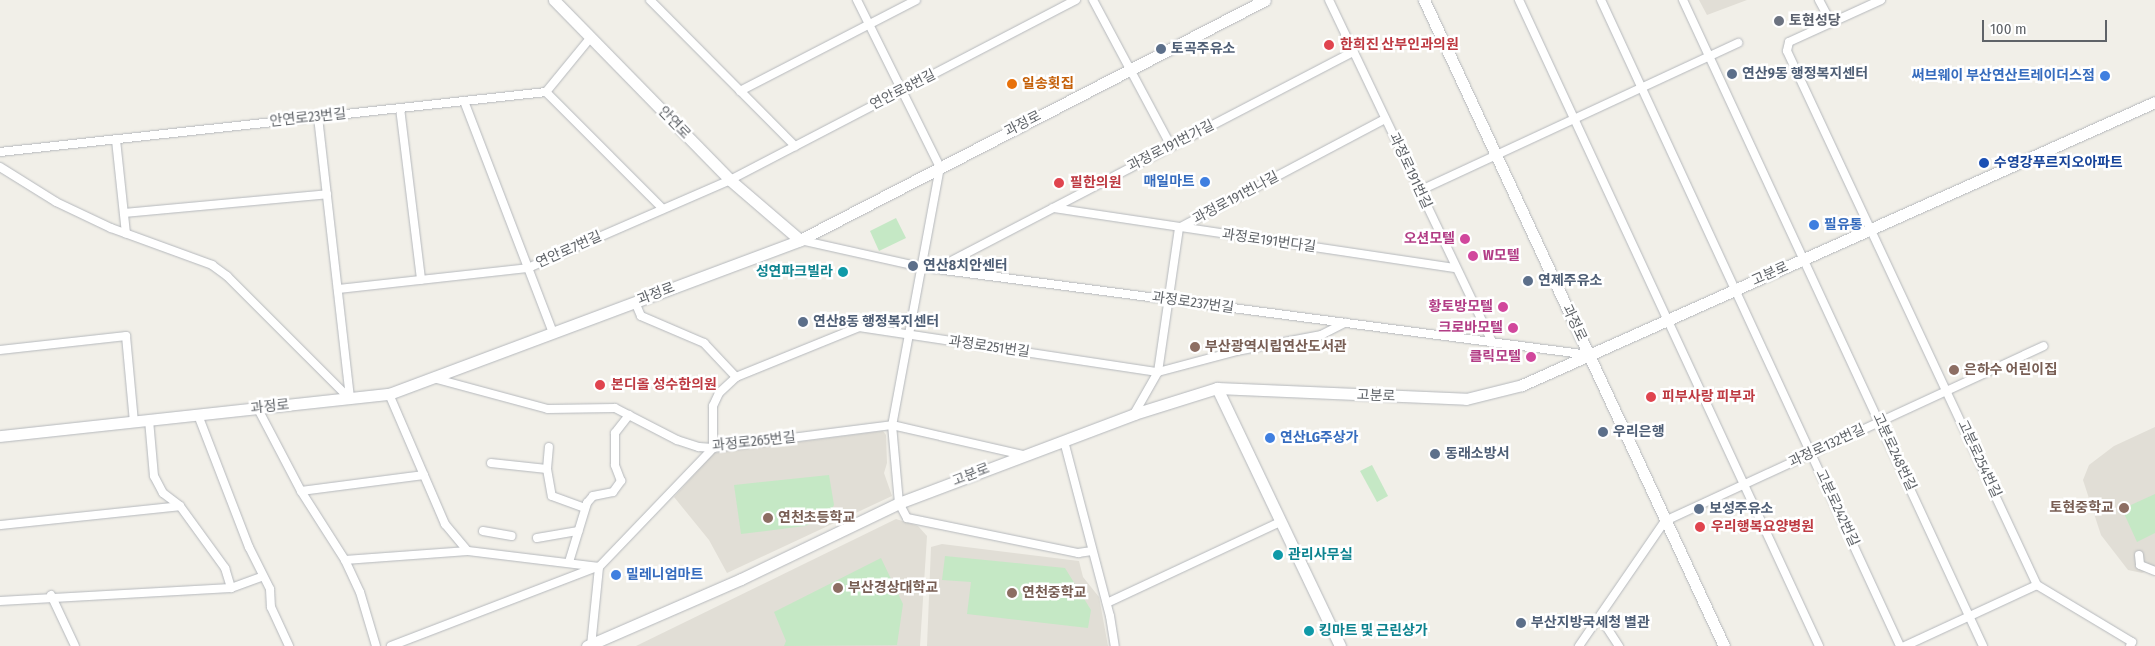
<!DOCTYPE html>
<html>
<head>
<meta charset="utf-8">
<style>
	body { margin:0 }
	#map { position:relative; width:2155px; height:646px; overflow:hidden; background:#f1efe8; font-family:"Fira Sans Condensed","Noto Sans KR",sans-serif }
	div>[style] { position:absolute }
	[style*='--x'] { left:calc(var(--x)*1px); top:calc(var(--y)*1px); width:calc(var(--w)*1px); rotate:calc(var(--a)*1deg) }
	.education>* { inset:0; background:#e1ded6 }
	.green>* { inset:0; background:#c5e8c5 }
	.roads { filter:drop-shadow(0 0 1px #b5b8bc) drop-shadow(0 0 1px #b5b8bc) }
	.street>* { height:8px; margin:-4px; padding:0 4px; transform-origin:4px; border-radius:4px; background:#fff }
	.secondary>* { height:11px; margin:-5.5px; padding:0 5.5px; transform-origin:5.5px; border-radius:5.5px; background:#fff }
	.dots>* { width:14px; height:14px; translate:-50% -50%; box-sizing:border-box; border:2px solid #fff; border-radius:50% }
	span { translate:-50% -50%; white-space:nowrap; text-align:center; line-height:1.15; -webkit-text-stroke:5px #fff; paint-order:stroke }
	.worship-label { font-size:14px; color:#5b616d; font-weight:700 }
	.left { translate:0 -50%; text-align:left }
	.health-label { font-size:14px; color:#be3a42; font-weight:700 }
	.service-label { font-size:14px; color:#4e5e75; font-weight:700 }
	.shop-label { font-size:14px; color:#366cbe; font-weight:700 }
	.right { translate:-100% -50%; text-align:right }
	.food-label { font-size:14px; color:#c56008; font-weight:700 }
	.street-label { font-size:14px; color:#5f6368 }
	.transit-label { font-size:14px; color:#164399; font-weight:700 }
	.hotel-label { font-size:14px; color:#b23c85; font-weight:700 }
	.culture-label { font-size:14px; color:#0d838f; font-weight:700 }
	.education-label { font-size:14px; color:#785e54; font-weight:700 }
	.scale { position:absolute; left:1982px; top:20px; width:125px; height:22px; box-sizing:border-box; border:2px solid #5f6368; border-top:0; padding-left:6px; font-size:15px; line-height:18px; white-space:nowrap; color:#5f6368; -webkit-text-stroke:4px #fff; paint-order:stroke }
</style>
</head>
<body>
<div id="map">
	<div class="education">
		<i style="clip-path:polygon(1699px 0,1747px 0,1707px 15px)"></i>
		<i style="clip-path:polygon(2155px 427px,2155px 567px,2142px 573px,2128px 570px,2101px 535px,2083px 480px,2089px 465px,2114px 446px)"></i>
		<i style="clip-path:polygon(883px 431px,886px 435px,887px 463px,884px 473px,892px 496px,727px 573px,709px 540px,674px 497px,714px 453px)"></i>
		<i style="clip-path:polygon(896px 519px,918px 526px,927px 536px,920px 646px,636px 646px)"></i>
		<i style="clip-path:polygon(942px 544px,1079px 561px,1083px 577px,1099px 597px,1108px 646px,927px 646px,931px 547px)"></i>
	</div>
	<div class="green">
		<i style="clip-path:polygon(896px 218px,906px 238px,879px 251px,870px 231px)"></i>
		<i style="clip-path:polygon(1372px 465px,1388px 496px,1377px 502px,1360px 471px)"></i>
		<i style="clip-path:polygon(829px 475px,834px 505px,828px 516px,805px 526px,741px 534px,734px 485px)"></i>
		<i style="clip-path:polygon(2155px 494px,2155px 533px,2137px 542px,2122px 509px)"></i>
		<i style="clip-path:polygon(945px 556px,1065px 568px,1091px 610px,1088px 628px,967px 614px,971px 582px,942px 580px)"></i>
		<i style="clip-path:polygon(881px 558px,903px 604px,897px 645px,784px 646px,786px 641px,774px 612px)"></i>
	</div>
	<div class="roads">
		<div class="street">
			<i style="--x:650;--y:0;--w:206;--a:45.2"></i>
			<i style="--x:857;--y:0;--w:186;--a:63.6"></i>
			<i style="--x:940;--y:167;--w:262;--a:100.5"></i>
			<i style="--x:892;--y:425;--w:78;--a:84.9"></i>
			<i style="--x:899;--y:503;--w:17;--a:62"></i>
			<i style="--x:907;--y:518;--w:175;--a:11.6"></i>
			<i style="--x:1078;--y:553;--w:14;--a:-8"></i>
			<i style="--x:1093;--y:0;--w:166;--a:61.9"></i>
			<i style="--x:1329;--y:0;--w:379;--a:64.5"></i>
			<i style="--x:1519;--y:0;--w:712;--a:65.09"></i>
			<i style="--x:1601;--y:0;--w:712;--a:65.16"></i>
			<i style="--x:1683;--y:0;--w:712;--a:65.09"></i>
			<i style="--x:1819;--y:0;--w:26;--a:62"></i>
			<i style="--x:1881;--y:0;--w:101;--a:155.5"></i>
			<i style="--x:1789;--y:42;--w:9;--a:103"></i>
			<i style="--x:1787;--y:51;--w:590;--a:64.91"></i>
			<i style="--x:2037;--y:585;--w:111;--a:31"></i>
			<i style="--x:2132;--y:642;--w:4;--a:117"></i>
			<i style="--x:740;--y:91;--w:198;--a:-27.3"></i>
			<i style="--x:546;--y:92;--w:165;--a:45"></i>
			<i style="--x:464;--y:101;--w:248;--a:69"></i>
			<i style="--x:400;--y:108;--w:173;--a:83"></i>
			<i style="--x:318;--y:117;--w:284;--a:83.5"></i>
			<i style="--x:116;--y:140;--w:94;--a:83.9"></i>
			<i style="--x:0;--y:152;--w:549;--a:-6.27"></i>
			<i style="--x:546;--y:92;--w:71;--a:-50.7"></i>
			<i style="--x:0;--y:167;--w:66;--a:32"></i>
			<i style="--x:56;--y:202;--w:61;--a:25.3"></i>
			<i style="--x:111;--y:228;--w:108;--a:20.1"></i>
			<i style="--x:212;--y:265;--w:19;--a:36"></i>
			<i style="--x:227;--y:276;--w:174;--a:45"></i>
			<i style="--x:1419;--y:191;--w:352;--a:-24.9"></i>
			<i style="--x:1053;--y:208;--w:407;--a:8.5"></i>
			<i style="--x:124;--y:213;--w:204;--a:-5.3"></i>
			<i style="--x:800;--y:240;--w:124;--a:12.6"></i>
			<i style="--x:921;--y:267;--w:674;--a:7.5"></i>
			<i style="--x:936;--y:269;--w:470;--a:-27.5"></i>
			<i style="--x:338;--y:289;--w:191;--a:-6.3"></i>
			<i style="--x:528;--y:268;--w:220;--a:-23.5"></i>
			<i style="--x:730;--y:180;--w:390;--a:-27.5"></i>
			<i style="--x:635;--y:302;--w:15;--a:67"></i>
			<i style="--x:641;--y:316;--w:69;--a:23.2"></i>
			<i style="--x:704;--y:343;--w:47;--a:46.7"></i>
			<i style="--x:736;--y:377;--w:133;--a:-22.1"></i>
			<i style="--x:859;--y:327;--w:302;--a:8.6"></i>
			<i style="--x:1158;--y:372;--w:82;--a:-14.9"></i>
			<i style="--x:1237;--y:351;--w:86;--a:-10.8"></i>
			<i style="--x:1321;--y:335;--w:27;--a:-27"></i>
			<i style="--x:0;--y:350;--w:127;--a:-6.3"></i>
			<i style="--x:126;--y:336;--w:86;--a:84.7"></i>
			<i style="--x:433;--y:378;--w:119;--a:15.1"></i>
			<i style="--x:548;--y:409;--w:67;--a:-0.9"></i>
			<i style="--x:615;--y:408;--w:70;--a:27.3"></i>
			<i style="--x:677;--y:440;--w:23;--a:18"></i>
			<i style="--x:699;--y:447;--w:14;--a:4"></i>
			<i style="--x:713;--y:448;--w:180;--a:-7.3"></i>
			<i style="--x:892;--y:425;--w:134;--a:12.9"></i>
			<i style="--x:389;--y:394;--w:142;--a:66.7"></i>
			<i style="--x:445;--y:524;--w:35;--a:50"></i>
			<i style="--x:258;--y:409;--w:93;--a:62.3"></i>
			<i style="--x:301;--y:491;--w:82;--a:57.5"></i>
			<i style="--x:345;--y:560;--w:35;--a:65"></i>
			<i style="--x:360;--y:592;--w:56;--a:73.5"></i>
			<i style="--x:1134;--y:414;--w:48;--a:-60.3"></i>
			<i style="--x:1158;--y:372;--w:146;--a:-81.7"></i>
			<i style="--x:1179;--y:228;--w:233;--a:-27.9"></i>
			<i style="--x:198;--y:415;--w:142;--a:68.9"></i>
			<i style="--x:249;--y:547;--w:47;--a:63.4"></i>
			<i style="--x:270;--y:589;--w:18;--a:87"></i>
			<i style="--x:271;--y:607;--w:43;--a:65.2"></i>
			<i style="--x:149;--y:420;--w:56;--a:84.9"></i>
			<i style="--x:154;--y:476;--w:19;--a:62"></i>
			<i style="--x:163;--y:493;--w:21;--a:37"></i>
			<i style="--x:180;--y:506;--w:77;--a:54"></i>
			<i style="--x:225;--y:568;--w:21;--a:73"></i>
			<i style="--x:1064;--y:441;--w:181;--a:75.3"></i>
			<i style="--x:1110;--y:616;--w:30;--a:81"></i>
			<i style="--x:491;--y:463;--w:56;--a:6.1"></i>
			<i style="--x:547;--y:469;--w:27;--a:80"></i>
			<i style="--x:552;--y:496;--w:35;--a:20"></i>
			<i style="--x:547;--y:469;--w:22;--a:-85"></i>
			<i style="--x:301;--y:491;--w:124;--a:-7.4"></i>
			<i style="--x:0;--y:525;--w:181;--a:-6"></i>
			<i style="--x:483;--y:531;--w:29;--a:10"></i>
			<i style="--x:537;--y:538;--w:42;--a:-9.7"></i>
			<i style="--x:2139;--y:555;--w:10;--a:84"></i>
			<i style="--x:2140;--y:565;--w:16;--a:22"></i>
			<i style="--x:345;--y:560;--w:123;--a:-4.2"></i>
			<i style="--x:468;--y:551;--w:132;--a:7"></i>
			<i style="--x:569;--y:562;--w:62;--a:-73"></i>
			<i style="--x:587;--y:503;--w:9;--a:-49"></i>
			<i style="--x:593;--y:496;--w:20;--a:-11"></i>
			<i style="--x:613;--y:492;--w:14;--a:-54"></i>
			<i style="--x:621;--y:481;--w:17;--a:-111"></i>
			<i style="--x:615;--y:465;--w:32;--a:-90"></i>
			<i style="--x:615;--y:433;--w:23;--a:-52"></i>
			<i style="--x:51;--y:595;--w:56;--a:64.8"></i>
			<i style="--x:0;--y:601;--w:231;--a:-3.2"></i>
			<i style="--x:231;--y:588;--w:32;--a:-20"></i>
			<i style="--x:1107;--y:603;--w:191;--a:-25.1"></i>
			<i style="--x:1600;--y:617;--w:35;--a:57"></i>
			<i style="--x:391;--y:646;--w:221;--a:-21"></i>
			<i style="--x:591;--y:646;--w:79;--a:-84.2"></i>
			<i style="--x:599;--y:567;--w:165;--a:-46.2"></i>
			<i style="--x:713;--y:448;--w:42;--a:-90"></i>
			<i style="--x:713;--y:406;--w:14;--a:-65"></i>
			<i style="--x:719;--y:393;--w:23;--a:-43"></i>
			<i style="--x:1579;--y:646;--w:152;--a:-55.5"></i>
			<i style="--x:1665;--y:521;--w:417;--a:-24.8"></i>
			<i style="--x:1905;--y:646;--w:145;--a:-24.8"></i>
		</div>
		<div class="secondary">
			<i style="--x:554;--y:0;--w:252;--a:45.6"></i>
			<i style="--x:730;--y:180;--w:92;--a:40.6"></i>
			<i style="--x:1424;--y:0;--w:712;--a:65.09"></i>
			<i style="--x:1217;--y:388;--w:286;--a:64.5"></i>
			<i style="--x:0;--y:436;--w:391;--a:-6.2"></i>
			<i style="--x:389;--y:394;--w:439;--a:-20.5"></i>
			<i style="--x:800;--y:240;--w:523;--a:-27.3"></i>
			<i style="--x:587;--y:646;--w:168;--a:-23.5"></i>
			<i style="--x:741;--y:579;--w:175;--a:-25.7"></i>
			<i style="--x:899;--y:503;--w:251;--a:-20.7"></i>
			<i style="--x:1134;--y:414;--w:87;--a:-17.4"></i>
			<i style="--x:1217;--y:388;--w:249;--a:2.5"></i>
			<i style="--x:1466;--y:399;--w:58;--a:-14"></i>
			<i style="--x:1522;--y:385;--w:693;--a:-24.09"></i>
		</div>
	</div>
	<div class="dots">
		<i style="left:1779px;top:21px;background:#6b7280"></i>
		<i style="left:1329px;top:45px;background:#e0444e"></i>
		<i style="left:1161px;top:49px;background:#5c6f8a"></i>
		<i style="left:1732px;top:74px;background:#5c6f8a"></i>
		<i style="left:2105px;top:76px;background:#3f7fe0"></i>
		<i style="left:1012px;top:84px;background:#e8710a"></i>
		<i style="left:1984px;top:163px;background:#1a4fb4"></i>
		<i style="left:1205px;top:182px;background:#3f7fe0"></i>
		<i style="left:1059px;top:183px;background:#e0444e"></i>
		<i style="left:1814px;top:225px;background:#3f7fe0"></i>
		<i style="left:1465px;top:239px;background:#d1479c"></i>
		<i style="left:1473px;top:256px;background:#d1479c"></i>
		<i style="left:913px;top:266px;background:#5c6f8a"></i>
		<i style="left:843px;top:272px;background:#0f9aa8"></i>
		<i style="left:1528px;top:281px;background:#5c6f8a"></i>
		<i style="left:1503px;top:307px;background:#d1479c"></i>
		<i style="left:803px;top:322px;background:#5c6f8a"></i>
		<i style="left:1513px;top:328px;background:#d1479c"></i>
		<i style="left:1195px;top:347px;background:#8d6e63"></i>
		<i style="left:1531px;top:357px;background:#d1479c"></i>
		<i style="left:1954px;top:370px;background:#8d6e63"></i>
		<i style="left:600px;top:385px;background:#e0444e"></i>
		<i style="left:1651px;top:397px;background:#e0444e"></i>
		<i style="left:1603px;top:432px;background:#5c6f8a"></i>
		<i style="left:1270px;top:438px;background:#3f7fe0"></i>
		<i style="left:1435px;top:454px;background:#5c6f8a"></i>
		<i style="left:2124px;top:508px;background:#8d6e63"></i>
		<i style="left:1699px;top:509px;background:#5c6f8a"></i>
		<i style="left:768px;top:518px;background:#8d6e63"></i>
		<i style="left:1700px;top:527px;background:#e0444e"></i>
		<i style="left:1278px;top:555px;background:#0f9aa8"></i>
		<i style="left:616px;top:575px;background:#3f7fe0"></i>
		<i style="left:838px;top:588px;background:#8d6e63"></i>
		<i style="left:1012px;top:593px;background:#8d6e63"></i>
		<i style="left:1521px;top:623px;background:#5c6f8a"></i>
		<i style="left:1309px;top:631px;background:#0f9aa8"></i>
	</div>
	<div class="worship-label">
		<span class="left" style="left:1789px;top:21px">토현성당</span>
	</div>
	<div class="health-label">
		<span class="left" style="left:1340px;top:45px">한희진 산부인과의원</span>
		<span class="left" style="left:1070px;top:183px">필한의원</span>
		<span class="left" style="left:611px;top:385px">본디올 성수한의원</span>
		<span class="left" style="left:1662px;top:397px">피부사랑 피부과</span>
		<span class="left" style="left:1711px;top:527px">우리행복요양병원</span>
	</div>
	<div class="service-label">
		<span class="left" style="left:1171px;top:49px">토곡주유소</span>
		<span class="left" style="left:1742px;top:74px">연산9동 행정복지센터</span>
		<span class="left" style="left:923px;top:266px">연산8치안센터</span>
		<span class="left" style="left:1538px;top:281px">연제주유소</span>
		<span class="left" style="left:813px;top:322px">연산8동 행정복지센터</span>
		<span class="left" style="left:1613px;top:432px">우리은행</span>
		<span class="left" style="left:1445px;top:454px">동래소방서</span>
		<span class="left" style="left:1709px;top:509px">보성주유소</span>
		<span class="left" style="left:1531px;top:623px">부산지방국세청 별관</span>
	</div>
	<div class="shop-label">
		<span class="right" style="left:2095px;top:76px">써브웨이 부산연산트레이더스점</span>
		<span class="right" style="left:1195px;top:182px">매일마트</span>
		<span class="left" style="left:1824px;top:225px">필유통</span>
		<span class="left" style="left:1280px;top:438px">연산LG주상가</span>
		<span class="left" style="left:626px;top:575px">밀레니엄마트</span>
	</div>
	<div class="food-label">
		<span class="left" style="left:1022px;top:84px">일송횟집</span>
	</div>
	<div class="street-label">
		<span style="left:903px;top:90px;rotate:-27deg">연안로8번길</span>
		<span style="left:308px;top:118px;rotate:-6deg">안연로23번길</span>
		<span style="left:674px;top:123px;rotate:46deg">안연로</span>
		<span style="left:1023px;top:124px;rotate:-27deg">과정로</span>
		<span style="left:1171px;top:146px;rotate:-27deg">과정로191번가길</span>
		<span style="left:1410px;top:171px;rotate:65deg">과정로191번길</span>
		<span style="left:1236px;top:198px;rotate:-28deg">과정로191번나길</span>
		<span style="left:1269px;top:241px;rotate:8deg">과정로191번다길</span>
		<span style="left:569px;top:250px;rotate:-24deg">연안로7번길</span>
		<span style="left:1770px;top:274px;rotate:-24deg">고분로</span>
		<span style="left:656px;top:294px;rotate:-21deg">과정로</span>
		<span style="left:1193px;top:303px;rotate:8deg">과정로237번길</span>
		<span style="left:1574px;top:323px;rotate:65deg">과정로</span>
		<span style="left:989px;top:347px;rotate:8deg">과정로251번길</span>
		<span style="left:1376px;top:396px;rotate:2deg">고분로</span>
		<span style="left:270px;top:407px;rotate:-6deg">과정로</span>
		<span style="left:754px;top:442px;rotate:-6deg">과정로265번길</span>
		<span style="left:1827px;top:446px;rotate:-25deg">과정로132번길</span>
		<span style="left:1894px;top:452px;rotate:65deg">고분로248번길</span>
		<span style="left:1979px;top:459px;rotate:65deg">고분로254번길</span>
		<span style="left:971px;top:475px;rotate:-21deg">고분로</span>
		<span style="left:1837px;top:508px;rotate:65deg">고분로242번길</span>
	</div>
	<div class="transit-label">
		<span class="left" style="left:1994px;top:163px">수영강푸르지오아파트</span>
	</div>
	<div class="hotel-label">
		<span class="right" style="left:1455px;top:239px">오션모텔</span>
		<span class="left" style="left:1483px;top:256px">W모텔</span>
		<span class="right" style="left:1493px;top:307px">황토방모텔</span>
		<span class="right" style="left:1503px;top:328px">크로바모텔</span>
		<span class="right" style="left:1521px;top:357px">클릭모텔</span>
	</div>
	<div class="culture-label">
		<span class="right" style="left:833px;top:272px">성연파크빌라</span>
		<span class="left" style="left:1288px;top:555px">관리사무실</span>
		<span class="left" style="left:1319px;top:631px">킹마트 및 근린상가</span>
	</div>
	<div class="education-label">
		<span class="left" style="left:1205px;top:347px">부산광역시립연산도서관</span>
		<span class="left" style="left:1964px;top:370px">은하수 어린이집</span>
		<span class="right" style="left:2114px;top:508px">토현중학교</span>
		<span class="left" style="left:778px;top:518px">연천초등학교</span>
		<span class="left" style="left:848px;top:588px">부산경상대학교</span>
		<span class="left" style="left:1022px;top:593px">연천중학교</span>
	</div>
	<div class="scale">100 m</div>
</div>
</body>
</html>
